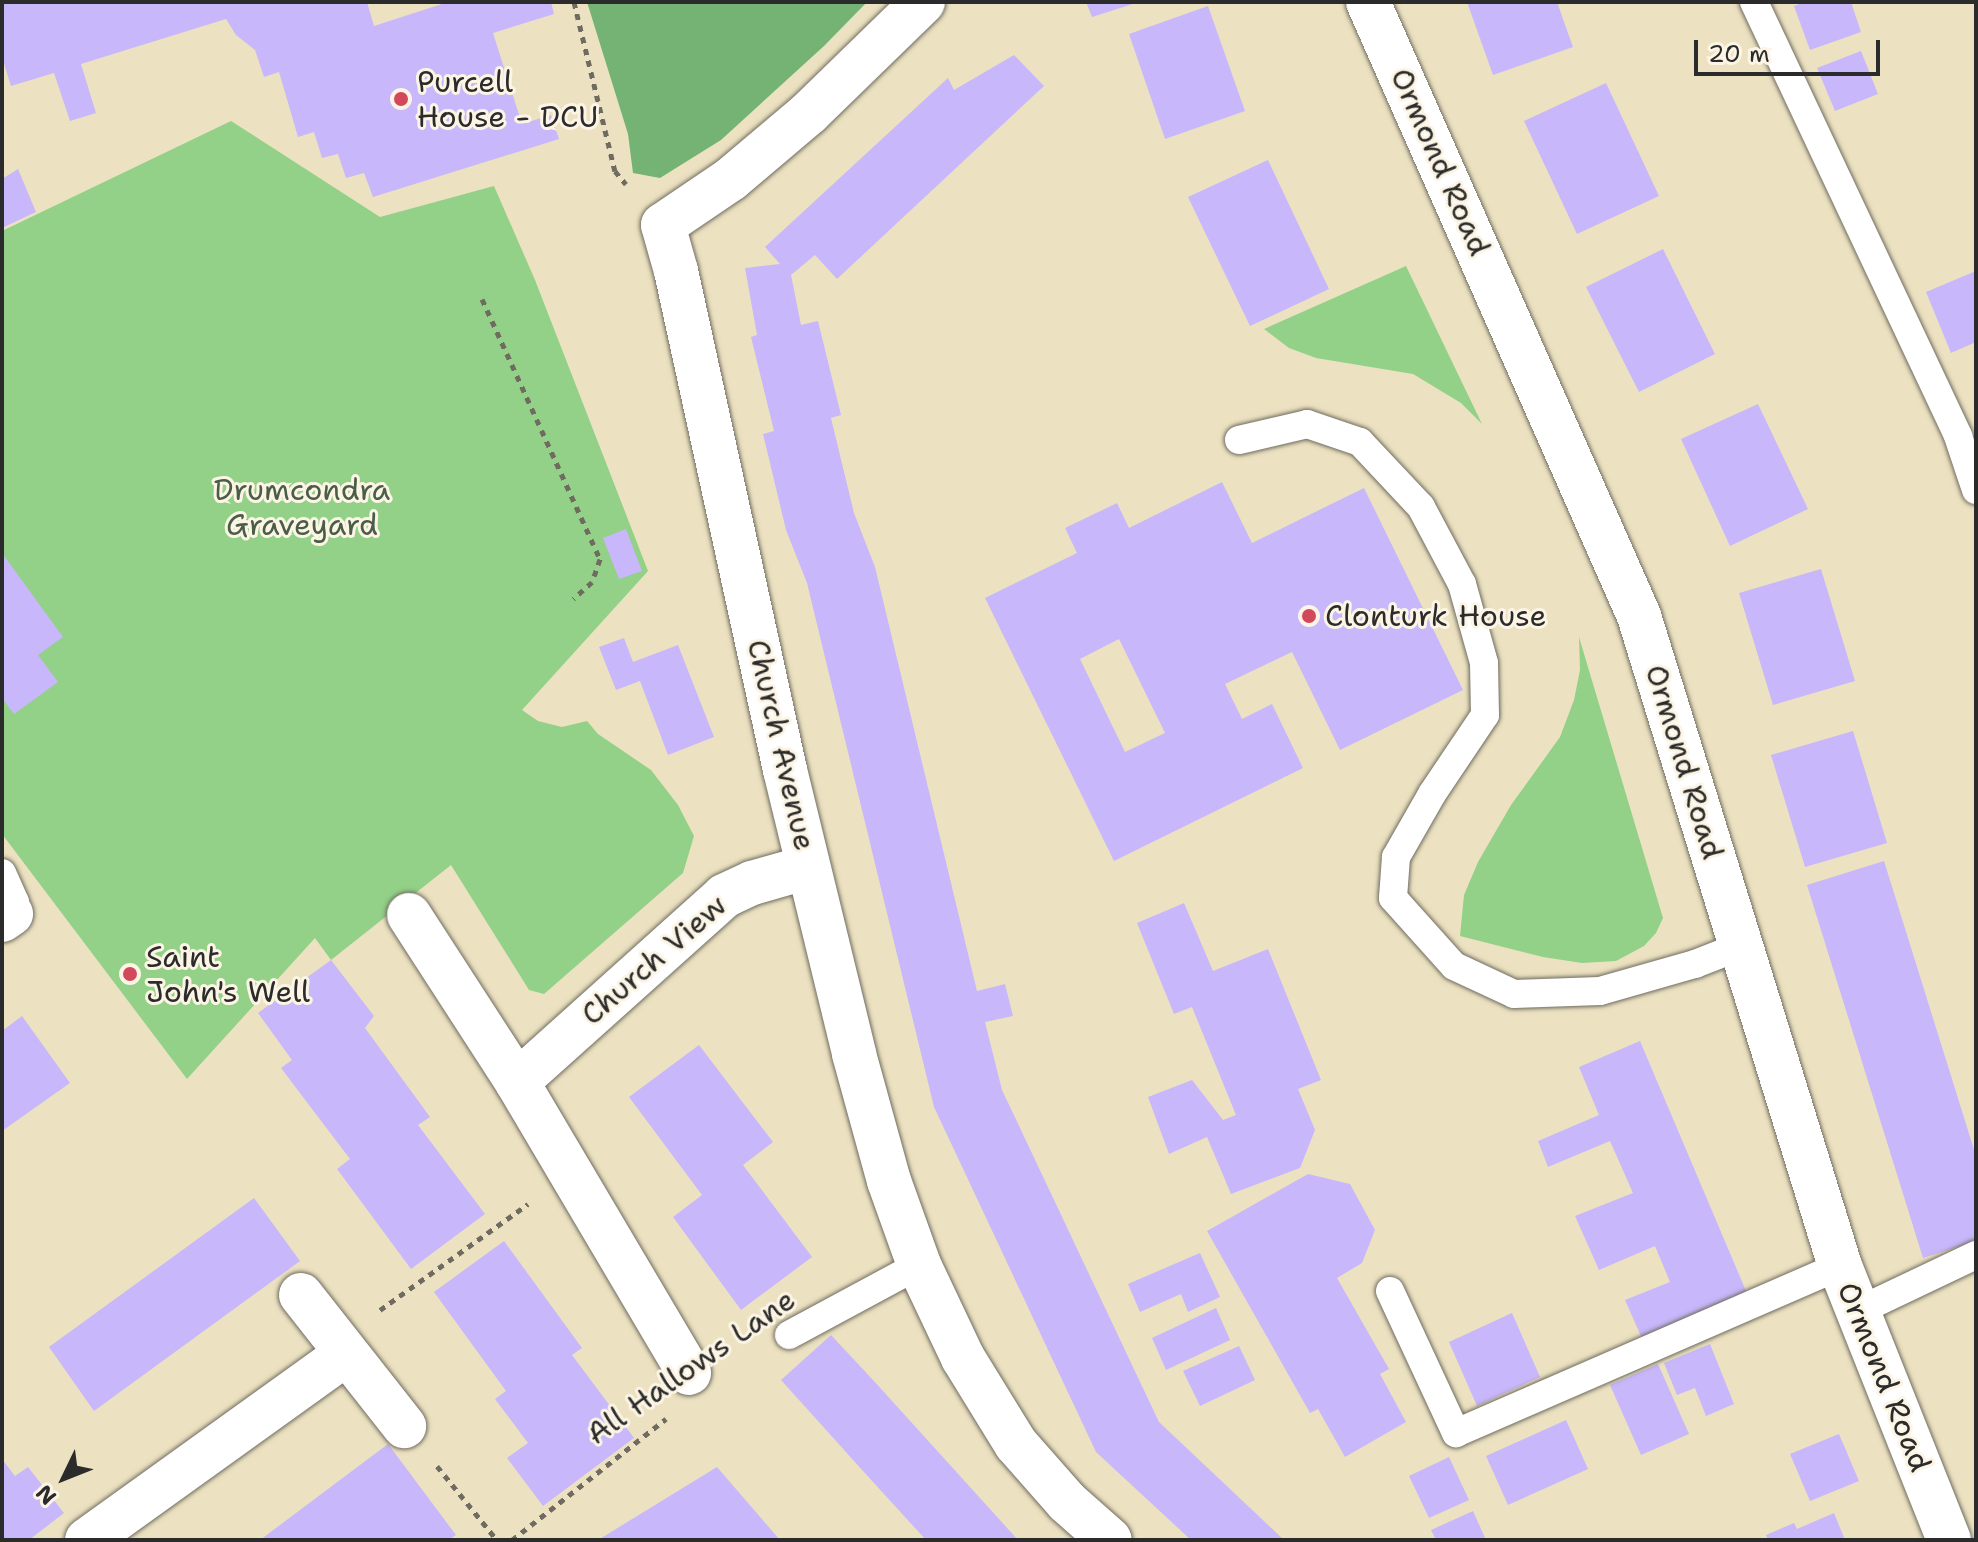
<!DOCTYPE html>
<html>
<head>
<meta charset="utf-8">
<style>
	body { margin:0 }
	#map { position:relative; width:1978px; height:1542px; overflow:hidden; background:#ece2c1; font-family:"Shantell Sans",sans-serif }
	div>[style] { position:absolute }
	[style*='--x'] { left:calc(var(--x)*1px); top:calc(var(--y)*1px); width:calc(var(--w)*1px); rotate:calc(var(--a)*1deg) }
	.green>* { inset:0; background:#92d187 }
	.forest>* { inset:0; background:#75b374 }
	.building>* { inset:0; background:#c8b7fa }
	.path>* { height:5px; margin-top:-2.5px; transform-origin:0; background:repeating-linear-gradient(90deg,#6f6b60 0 6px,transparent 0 12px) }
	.roads { filter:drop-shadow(0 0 2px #6f6b60) drop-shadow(0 0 2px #6f6b60) }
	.lane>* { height:28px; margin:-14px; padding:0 14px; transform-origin:14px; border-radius:14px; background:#fff }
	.street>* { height:44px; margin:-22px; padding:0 22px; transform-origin:22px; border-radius:22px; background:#fff }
	.dots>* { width:22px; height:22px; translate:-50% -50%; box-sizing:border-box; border:4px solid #fcf5e5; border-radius:50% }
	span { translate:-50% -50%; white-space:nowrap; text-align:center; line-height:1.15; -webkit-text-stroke:6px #fcf5e5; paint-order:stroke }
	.poi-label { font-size:30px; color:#2b2b2b }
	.left { translate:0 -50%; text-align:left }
	.street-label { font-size:30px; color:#2b2b2b }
	.park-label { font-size:30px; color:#4a5d47 }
	.frame { position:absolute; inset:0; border:4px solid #2b2b2b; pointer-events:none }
	.north { position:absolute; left:24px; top:1438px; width:80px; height:80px; -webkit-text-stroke:6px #fcf5e5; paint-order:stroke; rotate:227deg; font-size:22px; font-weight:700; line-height:32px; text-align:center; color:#2b2b2b }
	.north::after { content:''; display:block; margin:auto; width:28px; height:36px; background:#2b2b2b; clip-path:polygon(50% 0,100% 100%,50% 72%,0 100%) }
	.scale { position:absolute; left:1694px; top:40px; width:186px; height:36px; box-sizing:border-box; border:4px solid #2b2b2b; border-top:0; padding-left:10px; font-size:24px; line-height:28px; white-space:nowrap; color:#2b2b2b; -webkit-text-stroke:6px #fcf5e5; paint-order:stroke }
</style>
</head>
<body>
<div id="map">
	<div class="green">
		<i style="clip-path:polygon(231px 121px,380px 217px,494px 186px,535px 280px,648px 571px,522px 710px,538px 721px,562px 727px,587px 721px,598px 734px,651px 770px,678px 805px,694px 836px,683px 873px,544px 994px,529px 990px,451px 865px,331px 960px,315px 938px,187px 1079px,2px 834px,2px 231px)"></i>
		<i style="clip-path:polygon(1406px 266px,1482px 424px,1461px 403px,1413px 374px,1316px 358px,1289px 348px,1264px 329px)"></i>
		<i style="clip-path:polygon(1579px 637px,1663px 918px,1656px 933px,1644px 946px,1616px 961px,1582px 963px,1543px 957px,1460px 936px,1464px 895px,1478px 862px,1511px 805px,1560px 737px,1574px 700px,1580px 670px)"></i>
	</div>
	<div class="forest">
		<i style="clip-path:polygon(587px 2px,867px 2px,824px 46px,721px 140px,660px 178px,633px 173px,628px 134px)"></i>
	</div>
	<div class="building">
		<i style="clip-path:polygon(2px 2px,367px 2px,374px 26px,448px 2px,551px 2px,554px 14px,493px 33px,522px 124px,551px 115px,559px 139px,373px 197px,364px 173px,346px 178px,338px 154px,322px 158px,314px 132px,298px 137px,279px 72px,264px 77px,255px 50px,236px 35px,226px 19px,81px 64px,96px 113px,70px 121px,54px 73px,11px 86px,2px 57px)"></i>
		<i style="clip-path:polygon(1086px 2px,1136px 2px,1136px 3px,1092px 17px)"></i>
		<i style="clip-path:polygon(1467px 2px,1557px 2px,1573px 47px,1493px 75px)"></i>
		<i style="clip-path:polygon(1805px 2px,1851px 2px,1861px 32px,1810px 50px,1794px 6px)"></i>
		<i style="clip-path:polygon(1208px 6px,1245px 111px,1165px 139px,1129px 34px)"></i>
		<i style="clip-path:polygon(1861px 51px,1878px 94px,1835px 111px,1817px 68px)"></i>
		<i style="clip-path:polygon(1014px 55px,1044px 86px,837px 279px,815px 255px,791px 275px,801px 325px,818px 321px,841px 415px,831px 418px,854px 513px,875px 567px,977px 991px,1005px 984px,1013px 1016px,985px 1022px,1002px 1090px,1159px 1422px,1284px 1540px,1191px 1540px,1096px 1452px,934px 1107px,807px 583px,786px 530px,763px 434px,774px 431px,751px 337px,757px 335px,745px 268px,780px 264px,765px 247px,948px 78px,954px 90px)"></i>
		<i style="clip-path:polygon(1606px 83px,1659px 196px,1577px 234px,1524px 121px)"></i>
		<i style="clip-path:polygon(1268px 160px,1329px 289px,1250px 326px,1188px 197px)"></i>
		<i style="clip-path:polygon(18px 169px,36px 212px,2px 228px,2px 179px)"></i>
		<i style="clip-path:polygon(1663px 249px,1715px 354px,1639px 392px,1586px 287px)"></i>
		<i style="clip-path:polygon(1976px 271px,1976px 342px,1951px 353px,1926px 292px)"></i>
		<i style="clip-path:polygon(1758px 404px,1808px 509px,1730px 546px,1681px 439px)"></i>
		<i style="clip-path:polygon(evenodd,1222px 482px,1252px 543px,1364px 488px,1463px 690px,1340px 750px,1292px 652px,1225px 684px,1242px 719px,1272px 704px,1303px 768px,1114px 861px,985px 598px,1077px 553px,1065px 528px,1117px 503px,1129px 528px,1222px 482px,1119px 639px,1165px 733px,1125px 752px,1080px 659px,1119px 639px)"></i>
		<i style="clip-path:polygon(626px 529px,642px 571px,619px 579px,603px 538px)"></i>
		<i style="clip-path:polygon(2px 553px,63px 637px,38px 655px,58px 682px,14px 714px,2px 698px)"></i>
		<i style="clip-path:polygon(1821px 569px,1855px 681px,1773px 705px,1739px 593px)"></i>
		<i style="clip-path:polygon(624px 638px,633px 662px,678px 645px,714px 737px,668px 755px,640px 681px,616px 690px,599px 647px)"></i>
		<i style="clip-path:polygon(1853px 731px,1887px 843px,1805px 867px,1771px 755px)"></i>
		<i style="clip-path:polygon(1884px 861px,1976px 1156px,1976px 1241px,1923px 1258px,1807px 885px)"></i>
		<i style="clip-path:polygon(1184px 903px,1213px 971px,1268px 949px,1321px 1080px,1298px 1089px,1315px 1130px,1300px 1168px,1231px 1194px,1207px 1137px,1169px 1154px,1148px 1097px,1192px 1080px,1223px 1120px,1236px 1115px,1192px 1007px,1174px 1014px,1137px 923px)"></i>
		<i style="clip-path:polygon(331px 960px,374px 1016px,365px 1028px,430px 1117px,418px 1125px,485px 1214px,411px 1269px,337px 1169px,350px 1159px,281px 1068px,292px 1060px,258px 1013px)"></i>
		<i style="clip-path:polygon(22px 1016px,70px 1083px,2px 1131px,2px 1031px)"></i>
		<i style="clip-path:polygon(1640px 1041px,1749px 1298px,1644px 1343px,1625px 1300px,1670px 1282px,1655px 1246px,1599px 1270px,1575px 1216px,1633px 1193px,1610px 1141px,1548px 1167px,1538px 1141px,1599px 1115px,1579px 1067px)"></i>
		<i style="clip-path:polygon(699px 1045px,773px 1142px,743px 1165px,812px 1257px,741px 1310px,673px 1217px,702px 1195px,629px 1097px)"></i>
		<i style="clip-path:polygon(1308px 1174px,1350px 1184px,1375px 1230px,1362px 1263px,1337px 1278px,1389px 1369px,1380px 1374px,1406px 1422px,1345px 1457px,1318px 1409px,1310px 1413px,1207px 1231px)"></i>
		<i style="clip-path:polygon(254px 1198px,300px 1261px,94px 1411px,49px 1347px)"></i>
		<i style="clip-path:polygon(504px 1241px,582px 1348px,572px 1355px,634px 1438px,543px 1506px,507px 1458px,528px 1443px,495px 1399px,506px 1391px,434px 1292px)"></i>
		<i style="clip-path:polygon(1200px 1253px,1220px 1297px,1188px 1312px,1181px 1294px,1140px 1312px,1128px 1284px)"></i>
		<i style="clip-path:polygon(1216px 1308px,1230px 1340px,1166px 1370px,1152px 1338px)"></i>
		<i style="clip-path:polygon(1512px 1313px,1540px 1377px,1477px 1406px,1449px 1342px)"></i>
		<i style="clip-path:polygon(831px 1335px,873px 1380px,1018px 1540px,926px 1540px,863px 1471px,781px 1380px)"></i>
		<i style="clip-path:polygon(1710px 1344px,1734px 1404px,1706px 1416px,1695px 1388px,1677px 1395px,1664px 1363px)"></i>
		<i style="clip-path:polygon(1239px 1346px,1255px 1380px,1200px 1406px,1183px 1371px)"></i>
		<i style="clip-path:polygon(1658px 1364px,1689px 1434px,1641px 1455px,1610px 1385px)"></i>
		<i style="clip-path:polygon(1566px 1420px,1588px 1469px,1508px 1505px,1486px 1456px)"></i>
		<i style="clip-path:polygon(1839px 1434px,1859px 1481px,1810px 1501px,1790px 1454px)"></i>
		<i style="clip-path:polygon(388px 1444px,456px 1535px,449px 1540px,260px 1540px)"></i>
		<i style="clip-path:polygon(1449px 1457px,1469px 1500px,1429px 1518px,1409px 1476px)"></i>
		<i style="clip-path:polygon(2px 1459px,15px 1476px,28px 1467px,64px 1513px,29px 1540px,2px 1540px)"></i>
		<i style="clip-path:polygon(717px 1467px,780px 1540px,598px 1540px)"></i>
		<i style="clip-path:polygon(1473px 1511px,1486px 1540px,1436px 1540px,1431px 1530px)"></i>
		<i style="clip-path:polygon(1834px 1513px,1845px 1540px,1768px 1540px,1766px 1535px,1794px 1523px,1797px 1529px)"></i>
	</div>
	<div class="path">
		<i style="--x:574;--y:2;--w:174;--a:76.4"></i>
		<i style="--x:615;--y:171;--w:17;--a:50"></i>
		<i style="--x:482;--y:299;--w:286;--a:65.6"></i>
		<i style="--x:600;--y:559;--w:24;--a:109"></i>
		<i style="--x:592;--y:582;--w:25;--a:138"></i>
		<i style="--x:380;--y:1310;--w:182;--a:-35.6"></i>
		<i style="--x:437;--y:1466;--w:95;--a:51"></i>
		<i style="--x:512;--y:1540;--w:196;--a:-38.2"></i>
	</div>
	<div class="roads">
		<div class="lane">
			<i style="--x:1754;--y:2;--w:480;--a:64.8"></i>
			<i style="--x:1958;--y:436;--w:57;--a:71.6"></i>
			<i style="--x:1239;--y:440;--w:70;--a:-13.2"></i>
			<i style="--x:1307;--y:424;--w:56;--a:18.8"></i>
			<i style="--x:1360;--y:442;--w:89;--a:46.8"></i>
			<i style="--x:1421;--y:507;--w:87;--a:62"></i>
			<i style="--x:1462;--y:584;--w:82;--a:74.4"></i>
			<i style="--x:1484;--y:663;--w:52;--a:88.9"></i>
			<i style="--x:1485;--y:715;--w:95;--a:123.9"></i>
			<i style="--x:1432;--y:794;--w:73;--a:119.7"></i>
			<i style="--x:1396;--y:857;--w:41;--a:94.2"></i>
			<i style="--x:1393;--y:898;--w:91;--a:48.1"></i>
			<i style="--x:1454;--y:966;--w:66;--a:25"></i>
			<i style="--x:1514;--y:994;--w:86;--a:-2"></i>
			<i style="--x:1600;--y:991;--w:99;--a:-15.9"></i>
			<i style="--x:1695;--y:964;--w:49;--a:-21.4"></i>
			<i style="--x:2;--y:873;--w:32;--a:66"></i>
			<i style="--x:15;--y:902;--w:13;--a:108"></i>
			<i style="--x:1390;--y:1291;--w:157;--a:65.1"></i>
			<i style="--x:1456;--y:1433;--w:419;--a:-23.5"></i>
			<i style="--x:1856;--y:1312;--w:133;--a:-25.4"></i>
			<i style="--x:789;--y:1335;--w:148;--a:-28.3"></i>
		</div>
		<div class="street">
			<i style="--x:923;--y:2;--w:159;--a:135.8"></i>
			<i style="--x:809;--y:113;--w:102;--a:139.8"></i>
			<i style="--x:731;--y:179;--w:82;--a:145.9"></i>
			<i style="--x:663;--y:225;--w:48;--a:74.2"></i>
			<i style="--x:676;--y:271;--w:511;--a:77.68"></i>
			<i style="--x:785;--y:770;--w:292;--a:76.3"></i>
			<i style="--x:854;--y:1054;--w:132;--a:74.6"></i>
			<i style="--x:889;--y:1181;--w:89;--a:70.3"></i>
			<i style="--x:919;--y:1265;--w:103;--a:64.7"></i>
			<i style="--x:963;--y:1358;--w:101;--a:58.4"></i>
			<i style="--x:1016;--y:1444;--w:77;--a:48.7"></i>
			<i style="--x:1067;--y:1502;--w:57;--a:41.5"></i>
			<i style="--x:1368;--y:2;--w:671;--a:66.18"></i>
			<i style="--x:1639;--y:616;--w:680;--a:72.82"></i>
			<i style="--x:1840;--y:1266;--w:295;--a:68.3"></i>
			<i style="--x:409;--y:915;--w:199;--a:57.1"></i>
			<i style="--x:517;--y:1082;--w:338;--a:59.4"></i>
			<i style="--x:2;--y:920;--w:11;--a:-34"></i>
			<i style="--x:517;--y:1082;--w:278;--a:-41.9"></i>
			<i style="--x:724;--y:896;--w:31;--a:-25"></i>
			<i style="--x:752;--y:883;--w:58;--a:-15.9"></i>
			<i style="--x:301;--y:1295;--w:167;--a:51.8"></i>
			<i style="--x:87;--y:1540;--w:319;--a:-35.7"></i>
		</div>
	</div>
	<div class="dots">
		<i style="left:401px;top:99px;background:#d1495b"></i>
		<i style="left:1309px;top:616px;background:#d1495b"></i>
		<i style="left:130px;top:974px;background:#d1495b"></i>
	</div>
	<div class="poi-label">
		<span class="left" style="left:417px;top:99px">Purcell<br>House - DCU</span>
		<span class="left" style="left:1325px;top:616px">Clonturk House</span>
		<span class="left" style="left:146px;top:974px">Saint<br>John's Well</span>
	</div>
	<div class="street-label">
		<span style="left:1440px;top:162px;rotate:66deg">Ormond Road</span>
		<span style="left:781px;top:745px;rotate:77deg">Church Avenue</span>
		<span style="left:1684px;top:762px;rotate:73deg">Ormond Road</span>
		<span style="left:654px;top:960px;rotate:-41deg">Church View</span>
		<span style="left:691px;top:1367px;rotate:-35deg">All Hallows Lane</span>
		<span style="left:1884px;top:1377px;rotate:68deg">Ormond Road</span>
	</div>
	<div class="park-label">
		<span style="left:302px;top:507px">Drumcondra<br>Graveyard</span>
	</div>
	<div class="frame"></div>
	<div class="north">N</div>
	<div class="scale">20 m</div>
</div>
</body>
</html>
